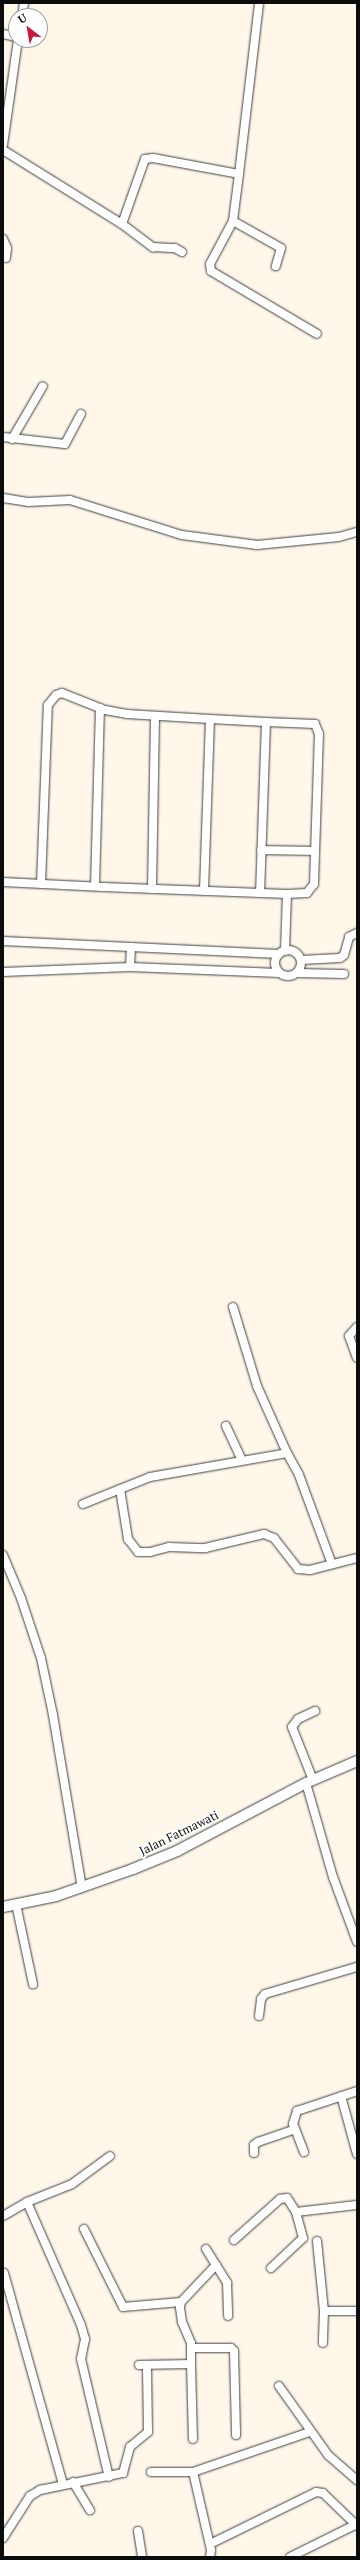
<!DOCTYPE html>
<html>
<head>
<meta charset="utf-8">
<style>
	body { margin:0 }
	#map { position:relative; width:360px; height:2560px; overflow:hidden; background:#fff8ea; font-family:"PT Serif",serif }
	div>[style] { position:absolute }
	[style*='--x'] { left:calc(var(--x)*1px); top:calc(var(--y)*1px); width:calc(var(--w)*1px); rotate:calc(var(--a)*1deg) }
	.roads { filter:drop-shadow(0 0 1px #3f3f3f) drop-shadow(0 0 1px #3f3f3f) }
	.minor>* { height:8px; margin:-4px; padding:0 4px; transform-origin:4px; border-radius:4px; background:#fff }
	.minor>.ring { margin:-4px; padding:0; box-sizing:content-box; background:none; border:8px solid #fff; border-radius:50% }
	.tertiary>* { height:10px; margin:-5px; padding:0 5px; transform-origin:5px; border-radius:5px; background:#fff }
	span { translate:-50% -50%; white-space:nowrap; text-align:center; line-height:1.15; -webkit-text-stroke:4px #fff; paint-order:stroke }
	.street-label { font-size:12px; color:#0c0c0c }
	.frame { position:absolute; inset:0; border:4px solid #0c0c0c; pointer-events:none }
	.north { position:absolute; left:8px; top:8px; width:40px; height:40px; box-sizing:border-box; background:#fff; border:1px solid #9e9e9e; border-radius:50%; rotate:329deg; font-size:11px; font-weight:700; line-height:16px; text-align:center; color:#0c0c0c }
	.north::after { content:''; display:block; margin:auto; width:14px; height:18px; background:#c9163b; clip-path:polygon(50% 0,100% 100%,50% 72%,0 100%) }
</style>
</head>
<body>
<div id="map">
	<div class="roads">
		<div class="minor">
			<i style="--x:22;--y:16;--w:13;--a:-81"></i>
			<i style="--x:3;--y:34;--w:13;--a:13"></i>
			<i style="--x:3;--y:145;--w:106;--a:-81.9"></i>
			<i style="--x:3;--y:150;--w:140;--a:31.9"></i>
			<i style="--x:122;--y:224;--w:69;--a:-70.5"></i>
			<i style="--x:145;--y:159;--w:8;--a:-7"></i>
			<i style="--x:153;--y:158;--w:87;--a:10.5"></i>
			<i style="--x:239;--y:174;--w:172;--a:-83.3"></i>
			<i style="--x:239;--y:174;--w:47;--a:97.3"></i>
			<i style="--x:233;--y:221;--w:49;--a:118.1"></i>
			<i style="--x:210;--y:264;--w:7;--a:82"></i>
			<i style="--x:211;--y:271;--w:123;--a:30.7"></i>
			<i style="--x:233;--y:221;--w:55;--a:29.4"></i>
			<i style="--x:281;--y:248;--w:19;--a:106"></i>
			<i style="--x:122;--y:224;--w:39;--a:37"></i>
			<i style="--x:153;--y:247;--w:22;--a:3"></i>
			<i style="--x:175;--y:248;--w:8;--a:30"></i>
			<i style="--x:3;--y:239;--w:10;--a:66"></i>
			<i style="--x:7;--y:248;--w:10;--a:96"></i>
			<i style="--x:3;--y:437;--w:62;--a:6.4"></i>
			<i style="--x:65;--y:444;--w:34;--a:-62"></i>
			<i style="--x:12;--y:439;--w:61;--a:-59.7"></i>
			<i style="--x:3;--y:498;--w:25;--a:9"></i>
			<i style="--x:28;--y:502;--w:42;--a:-2.7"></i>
			<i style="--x:70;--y:500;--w:117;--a:17.4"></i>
			<i style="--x:182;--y:535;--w:76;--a:7.6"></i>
			<i style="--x:257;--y:545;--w:82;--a:-5.6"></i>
			<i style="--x:339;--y:537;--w:19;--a:-16"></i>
			<i style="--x:210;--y:719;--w:56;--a:3.1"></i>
			<i style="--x:261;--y:850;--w:54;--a:1.1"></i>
			<i style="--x:3;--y:882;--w:100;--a:2.9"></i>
			<i style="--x:103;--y:887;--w:184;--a:2.2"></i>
			<i style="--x:287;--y:894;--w:20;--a:-3"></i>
			<i style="--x:307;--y:893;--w:11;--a:-52"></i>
			<i style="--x:314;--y:884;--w:150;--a:-88.1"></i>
			<i style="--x:319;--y:734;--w:11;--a:-112"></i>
			<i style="--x:315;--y:724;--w:49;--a:-177.7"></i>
			<i style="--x:266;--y:722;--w:171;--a:92"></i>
			<i style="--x:41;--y:884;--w:179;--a:-87.8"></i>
			<i style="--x:48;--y:705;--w:13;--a:-51"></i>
			<i style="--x:56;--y:695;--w:6;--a:-18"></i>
			<i style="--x:62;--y:693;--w:46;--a:21.6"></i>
			<i style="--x:105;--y:710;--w:22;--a:10"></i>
			<i style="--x:127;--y:714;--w:83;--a:3.4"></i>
			<i style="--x:210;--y:719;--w:172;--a:92"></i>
			<i style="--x:95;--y:886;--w:178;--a:-88.4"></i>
			<i style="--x:152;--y:889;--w:173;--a:-89"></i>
			<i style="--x:3;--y:941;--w:276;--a:2.7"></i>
			<i class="ring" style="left:275px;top:950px;width:18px;height:18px"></i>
			<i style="--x:285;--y:951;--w:57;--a:-88"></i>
			<i style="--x:301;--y:960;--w:39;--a:-3"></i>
			<i style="--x:340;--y:958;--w:5;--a:-37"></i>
			<i style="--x:344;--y:955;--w:19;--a:-74"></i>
			<i style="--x:349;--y:937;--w:9;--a:-27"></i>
			<i style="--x:130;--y:967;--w:20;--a:-87"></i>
			<i style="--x:3;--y:972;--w:127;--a:-2.3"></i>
			<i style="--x:130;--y:967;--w:149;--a:2.3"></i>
			<i style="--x:298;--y:973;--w:46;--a:1.2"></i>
			<i style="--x:233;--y:1307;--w:83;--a:73.1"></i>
			<i style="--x:257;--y:1386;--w:73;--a:65.9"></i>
			<i style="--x:357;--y:1327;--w:12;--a:132"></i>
			<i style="--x:349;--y:1336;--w:23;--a:70"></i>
			<i style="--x:226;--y:1426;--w:38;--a:65"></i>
			<i style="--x:120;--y:1489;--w:51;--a:80.9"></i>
			<i style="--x:128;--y:1539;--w:16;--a:52"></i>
			<i style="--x:138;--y:1552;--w:12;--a:0"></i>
			<i style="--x:150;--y:1552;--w:20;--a:-15"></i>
			<i style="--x:169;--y:1547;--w:36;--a:2"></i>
			<i style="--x:205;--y:1548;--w:61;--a:-13.3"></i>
			<i style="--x:264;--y:1534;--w:11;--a:22"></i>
			<i style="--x:274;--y:1538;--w:39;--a:52"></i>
			<i style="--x:298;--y:1569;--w:12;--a:5"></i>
			<i style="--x:310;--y:1570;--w:49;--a:-14.3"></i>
			<i style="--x:83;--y:1504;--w:72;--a:-21.9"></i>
			<i style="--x:150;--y:1477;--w:139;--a:-9.9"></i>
			<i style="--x:287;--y:1453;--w:25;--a:61"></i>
			<i style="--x:299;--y:1475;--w:95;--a:69.7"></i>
			<i style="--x:3;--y:1555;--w:47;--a:67.3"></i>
			<i style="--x:21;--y:1598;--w:63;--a:71.6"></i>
			<i style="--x:41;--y:1658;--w:58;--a:78.1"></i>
			<i style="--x:53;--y:1715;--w:175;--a:80.5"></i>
			<i style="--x:313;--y:1780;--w:57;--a:-111.6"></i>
			<i style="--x:292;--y:1727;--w:10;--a:-53"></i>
			<i style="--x:298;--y:1719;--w:19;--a:-25"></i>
			<i style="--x:306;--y:1783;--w:98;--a:74"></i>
			<i style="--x:333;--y:1877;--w:69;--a:69.7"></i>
			<i style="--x:16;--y:1904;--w:82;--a:78"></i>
			<i style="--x:259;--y:2016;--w:17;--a:-83"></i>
			<i style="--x:261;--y:1999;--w:6;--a:-51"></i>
			<i style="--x:265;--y:1994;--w:96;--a:-16.4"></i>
			<i style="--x:341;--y:2096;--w:60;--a:74.6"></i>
			<i style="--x:304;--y:2152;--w:30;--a:-111"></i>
			<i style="--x:293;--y:2124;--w:14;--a:-73"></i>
			<i style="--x:297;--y:2111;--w:63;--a:-18.4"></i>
			<i style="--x:254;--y:2153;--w:8;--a:-90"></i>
			<i style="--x:254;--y:2145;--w:5;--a:-37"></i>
			<i style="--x:258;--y:2142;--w:39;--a:-19"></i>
			<i style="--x:27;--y:2202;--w:48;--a:-21.8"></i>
			<i style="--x:72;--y:2184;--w:47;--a:-36.4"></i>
			<i style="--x:296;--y:2212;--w:61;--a:-6.5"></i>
			<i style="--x:3;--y:2216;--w:28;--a:-30"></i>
			<i style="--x:27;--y:2202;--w:134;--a:66.3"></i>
			<i style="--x:81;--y:2325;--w:15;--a:74"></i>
			<i style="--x:85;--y:2339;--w:20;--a:101"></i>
			<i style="--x:81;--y:2359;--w:121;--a:76.7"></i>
			<i style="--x:84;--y:2229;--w:87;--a:63.4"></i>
			<i style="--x:123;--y:2307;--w:58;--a:-4.9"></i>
			<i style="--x:234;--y:2240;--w:62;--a:-41.7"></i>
			<i style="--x:280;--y:2199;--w:7;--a:-8"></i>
			<i style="--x:287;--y:2198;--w:17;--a:57"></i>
			<i style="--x:296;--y:2212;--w:27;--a:75"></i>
			<i style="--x:303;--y:2238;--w:44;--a:136.8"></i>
			<i style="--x:317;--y:2241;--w:70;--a:84.3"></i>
			<i style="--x:324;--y:2311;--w:32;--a:92"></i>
			<i style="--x:206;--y:2249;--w:40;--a:58"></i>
			<i style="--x:227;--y:2283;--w:33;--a:88"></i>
			<i style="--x:4;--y:2273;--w:219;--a:74.4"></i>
			<i style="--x:324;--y:2311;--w:33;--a:0"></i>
			<i style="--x:192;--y:2348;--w:39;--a:0"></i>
			<i style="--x:231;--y:2348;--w:4;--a:45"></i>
			<i style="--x:234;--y:2351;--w:84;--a:88.6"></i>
			<i style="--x:191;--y:2364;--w:21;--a:-90"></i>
			<i style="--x:191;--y:2343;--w:23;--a:-113"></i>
			<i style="--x:182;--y:2322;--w:15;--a:-98"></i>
			<i style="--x:180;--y:2307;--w:5;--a:-79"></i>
			<i style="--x:181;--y:2302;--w:51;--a:-46.6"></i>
			<i style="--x:139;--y:2365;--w:52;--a:-1.1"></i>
			<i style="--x:191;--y:2364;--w:75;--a:88.5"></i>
			<i style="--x:279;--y:2386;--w:85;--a:54.6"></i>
			<i style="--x:328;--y:2455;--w:38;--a:41"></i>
			<i style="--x:151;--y:2472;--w:42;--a:0"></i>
			<i style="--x:193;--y:2472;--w:124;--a:-18.9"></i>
			<i style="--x:193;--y:2472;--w:80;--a:77"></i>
			<i style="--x:211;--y:2550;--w:7;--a:98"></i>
			<i style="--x:73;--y:2482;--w:33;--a:59"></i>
			<i style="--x:138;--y:2531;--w:26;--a:81"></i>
			<i style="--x:3;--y:2538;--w:50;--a:-57.3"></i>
			<i style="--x:30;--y:2496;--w:12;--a:-31"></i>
			<i style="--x:40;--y:2490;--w:85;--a:-11.6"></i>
			<i style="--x:123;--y:2473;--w:27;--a:-75"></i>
			<i style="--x:130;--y:2447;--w:23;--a:-40"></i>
			<i style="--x:148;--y:2432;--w:67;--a:-90.9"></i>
			<i style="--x:210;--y:2544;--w:118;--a:-26.1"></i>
			<i style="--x:316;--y:2492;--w:7;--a:8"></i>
			<i style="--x:323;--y:2493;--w:47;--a:44.1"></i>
			<i style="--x:290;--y:2557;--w:72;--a:-26.2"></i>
		</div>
		<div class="tertiary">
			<i style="--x:3;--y:1907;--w:54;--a:-11.7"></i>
			<i style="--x:56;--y:1896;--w:82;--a:-19.3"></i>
			<i style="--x:133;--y:1869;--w:48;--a:-22.2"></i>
			<i style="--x:177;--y:1851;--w:146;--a:-27.8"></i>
			<i style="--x:306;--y:1783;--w:56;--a:-23.3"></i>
		</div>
	</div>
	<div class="street-label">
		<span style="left:179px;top:1833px;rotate:-26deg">Jalan Fatmawati</span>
	</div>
	<div class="frame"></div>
	<div class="north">U</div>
</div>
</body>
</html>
